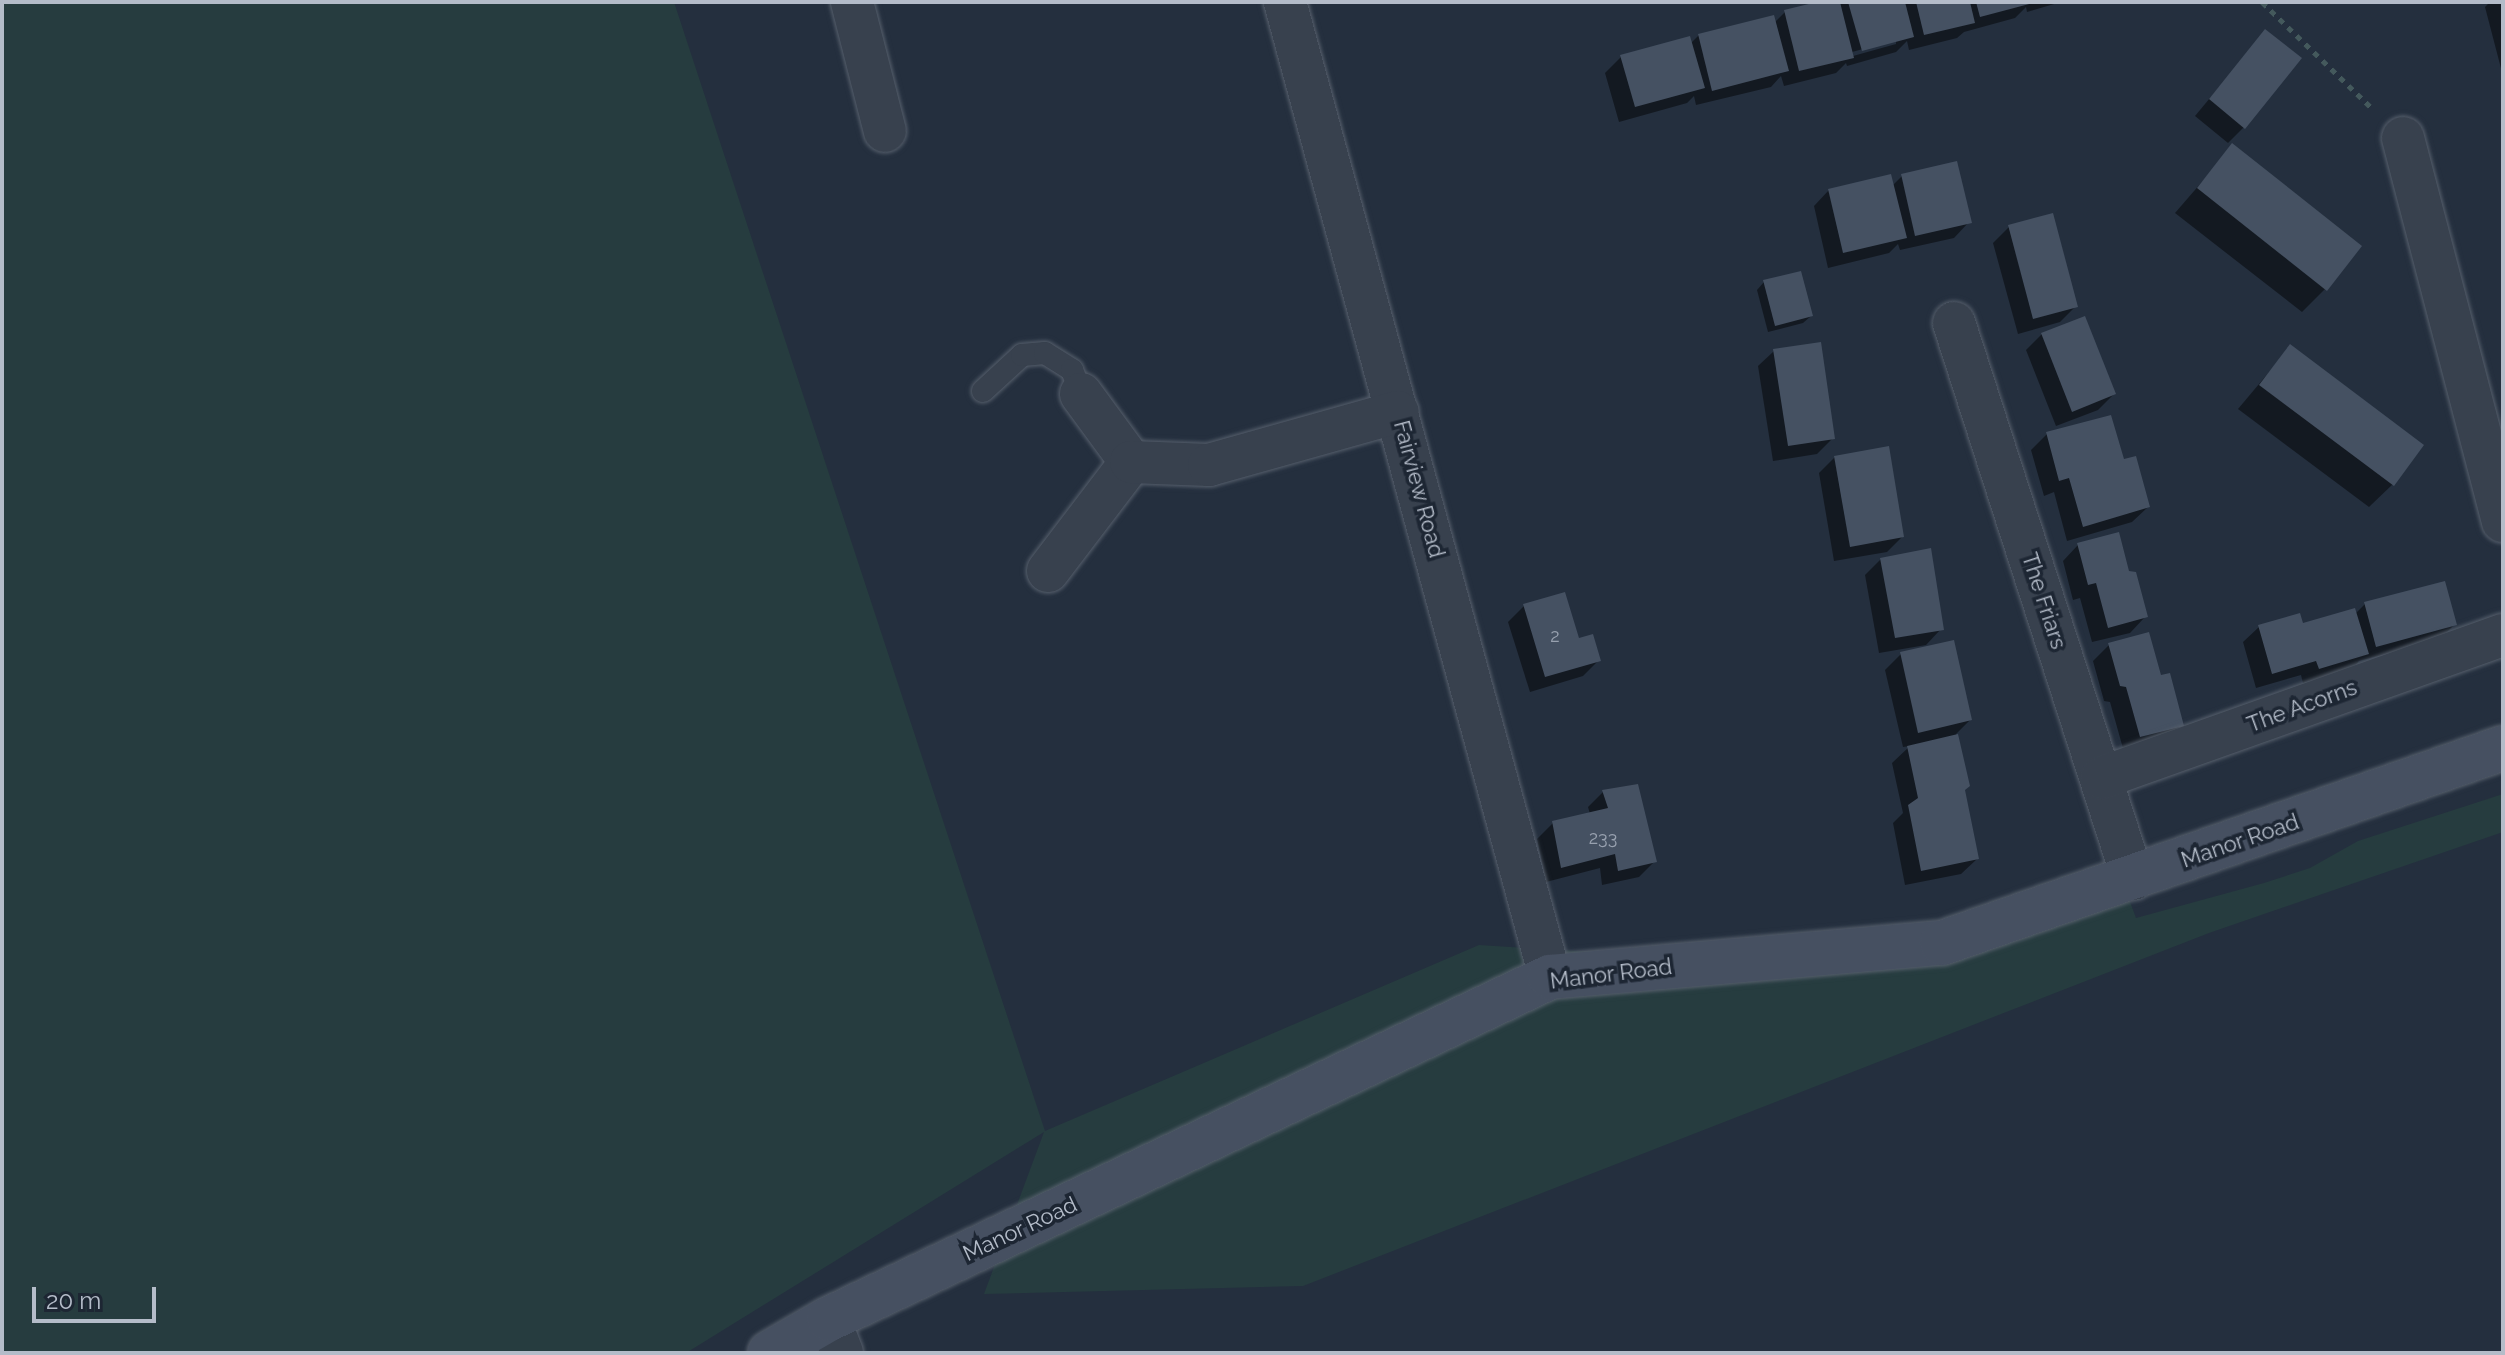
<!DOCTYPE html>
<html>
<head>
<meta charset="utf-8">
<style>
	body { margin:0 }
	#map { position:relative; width:2505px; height:1355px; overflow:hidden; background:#242f3e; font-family:Raleway,sans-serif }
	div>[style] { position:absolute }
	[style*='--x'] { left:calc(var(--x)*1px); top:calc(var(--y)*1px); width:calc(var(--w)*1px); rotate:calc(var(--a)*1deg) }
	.green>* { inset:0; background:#263c3f }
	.shadow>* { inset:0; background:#0007 }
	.building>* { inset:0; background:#455162 }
	.path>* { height:5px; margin-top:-2.5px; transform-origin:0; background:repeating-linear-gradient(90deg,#44595c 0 6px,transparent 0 12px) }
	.roads { filter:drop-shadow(0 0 2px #565f6c) drop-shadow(0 0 2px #565f6c) }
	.lane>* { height:22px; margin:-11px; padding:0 11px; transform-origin:11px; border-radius:11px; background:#38414e }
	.street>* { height:42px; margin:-21px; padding:0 21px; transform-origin:21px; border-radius:21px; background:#38414e }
	.secondary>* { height:44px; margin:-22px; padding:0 22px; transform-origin:22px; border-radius:22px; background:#465061 }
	span { translate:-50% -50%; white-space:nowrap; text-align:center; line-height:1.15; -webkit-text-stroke:7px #1d2633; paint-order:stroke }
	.number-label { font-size:18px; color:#98a1af }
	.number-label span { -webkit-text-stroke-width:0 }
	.street-label { font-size:22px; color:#b4bcc9 }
	.frame { position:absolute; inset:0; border:4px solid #b4bcc9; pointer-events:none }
	.scale { position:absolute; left:32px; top:1287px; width:124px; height:36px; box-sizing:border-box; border:4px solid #b4bcc9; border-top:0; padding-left:10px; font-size:24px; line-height:28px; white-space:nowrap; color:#b4bcc9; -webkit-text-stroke:6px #1d2633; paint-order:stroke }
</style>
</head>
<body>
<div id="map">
	<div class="green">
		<i style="clip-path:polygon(2px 2px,674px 2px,1045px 1131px,1479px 945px,1855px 968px,2129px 899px,2136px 918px,2264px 883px,2310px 868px,2358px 841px,2503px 794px,2503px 832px,2209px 933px,1303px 1286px,984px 1294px,1044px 1132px,686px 1353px,2px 1353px)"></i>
	</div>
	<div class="shadow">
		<i style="clip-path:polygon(evenodd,1826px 2px,1838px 2px,1839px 6px,1842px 2px,2061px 2px,2027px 12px,2026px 7px,2015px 18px,1964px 32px,1957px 38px,1909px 50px,1907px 41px,1896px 52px,1847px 66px,1846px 63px,1836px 73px,1784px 86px,1781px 76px,1771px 87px,1696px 105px,1694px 96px,1687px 103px,1619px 122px,1605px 73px,1621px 57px,1690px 44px,1699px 35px,1774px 23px,1785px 12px,1826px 2px,1896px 40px,1896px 44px,1853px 56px,1852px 52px,1896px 40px)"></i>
		<i style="clip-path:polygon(2490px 2px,2503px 2px,2503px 76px,2485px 7px)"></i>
		<i style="clip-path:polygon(2265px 32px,2244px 127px,2228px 143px,2195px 116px)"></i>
		<i style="clip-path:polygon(2233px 146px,2325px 289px,2302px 312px,2175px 213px)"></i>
		<i style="clip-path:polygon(1902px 176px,1969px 222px,1954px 238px,1900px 250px,1898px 244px,1889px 253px,1828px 268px,1814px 206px,1829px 190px,1892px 186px)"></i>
		<i style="clip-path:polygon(2009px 227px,2076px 306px,2060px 322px,2018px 334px,1993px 243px)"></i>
		<i style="clip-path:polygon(1764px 282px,1811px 316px,1803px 323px,1768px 332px,1757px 290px)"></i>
		<i style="clip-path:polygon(2042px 334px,2114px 394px,2098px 410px,2056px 426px,2026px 350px)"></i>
		<i style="clip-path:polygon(2290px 347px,2393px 484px,2369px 507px,2238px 409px)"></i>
		<i style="clip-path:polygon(1774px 351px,1833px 438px,1817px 454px,1773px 461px,1758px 366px)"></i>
		<i style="clip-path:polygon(2047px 434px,2123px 461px,2148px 507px,2132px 522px,2067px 541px,2054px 492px,2044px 496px,2031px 450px)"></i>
		<i style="clip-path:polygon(1835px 457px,1902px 537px,1887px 552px,1834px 561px,1819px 473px)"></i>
		<i style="clip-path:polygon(2078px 545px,2127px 572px,2145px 617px,2130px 633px,2092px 642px,2080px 598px,2073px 600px,2063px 561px)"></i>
		<i style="clip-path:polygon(1881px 559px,1941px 629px,1926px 645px,1879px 653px,1865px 575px)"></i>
		<i style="clip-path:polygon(2365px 604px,2455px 624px,2439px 640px,2359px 661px,2351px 670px,2303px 683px,2301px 675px,2256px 688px,2243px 642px,2259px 627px,2302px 626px,2355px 614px)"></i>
		<i style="clip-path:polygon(1524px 606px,1577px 641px,1599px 660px,1583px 676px,1530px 692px,1508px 622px)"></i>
		<i style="clip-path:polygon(2109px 645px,2160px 678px,2181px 725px,2166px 741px,2124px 752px,2110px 702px,2104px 701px,2093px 661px)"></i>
		<i style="clip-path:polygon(1901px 654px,1970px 720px,1956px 734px,1968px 785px,1963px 790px,1977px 859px,1961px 874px,1905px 885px,1893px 823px,1903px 813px,1892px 763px,1910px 746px,1903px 747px,1885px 670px)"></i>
		<i style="clip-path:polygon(1603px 792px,1655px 861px,1639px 877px,1602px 885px,1600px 868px,1546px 882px,1537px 839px,1553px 823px,1590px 814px,1588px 807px)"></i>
	</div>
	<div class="building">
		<i style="clip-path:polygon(1817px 2px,1840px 2px,1854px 58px,1799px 71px,1784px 10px)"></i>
		<i style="clip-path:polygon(1848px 2px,1905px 2px,1914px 37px,1862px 51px)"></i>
		<i style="clip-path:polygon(1916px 2px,1970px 2px,1975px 23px,1924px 35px)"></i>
		<i style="clip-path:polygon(1976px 2px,2033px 2px,2033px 3px,1980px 17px)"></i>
		<i style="clip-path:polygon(1774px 15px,1789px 71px,1712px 91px,1698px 34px)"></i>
		<i style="clip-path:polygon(2265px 29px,2302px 58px,2245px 129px,2209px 99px)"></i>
		<i style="clip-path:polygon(1690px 36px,1705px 88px,1635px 107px,1620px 55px)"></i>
		<i style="clip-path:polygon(2232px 143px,2362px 246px,2327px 291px,2197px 188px)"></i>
		<i style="clip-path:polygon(1957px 161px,1972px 223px,1915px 236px,1901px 174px)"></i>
		<i style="clip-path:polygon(1891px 174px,1907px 238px,1843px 253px,1828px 189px)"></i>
		<i style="clip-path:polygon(2053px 213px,2078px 307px,2033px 319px,2008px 225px)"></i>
		<i style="clip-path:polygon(1801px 271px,1813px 316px,1775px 326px,1763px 280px)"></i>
		<i style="clip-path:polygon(2085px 316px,2116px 394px,2072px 412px,2041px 333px)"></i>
		<i style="clip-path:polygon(1821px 342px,1835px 439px,1788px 446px,1773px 349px)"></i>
		<i style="clip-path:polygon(2290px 344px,2424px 445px,2394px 486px,2259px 385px)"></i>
		<i style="clip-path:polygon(2111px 415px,2124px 459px,2136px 456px,2150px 507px,2083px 527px,2069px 478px,2059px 481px,2046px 432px)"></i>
		<i style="clip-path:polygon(1889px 446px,1904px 537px,1850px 547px,1834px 456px)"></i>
		<i style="clip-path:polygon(2119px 532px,2129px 571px,2136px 572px,2148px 617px,2108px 628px,2096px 583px,2088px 585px,2077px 543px)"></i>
		<i style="clip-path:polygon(1931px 548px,1944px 630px,1895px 638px,1880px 558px)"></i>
		<i style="clip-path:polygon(2445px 581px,2457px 625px,2376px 647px,2364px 602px)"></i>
		<i style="clip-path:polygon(1565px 592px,1579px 638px,1593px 634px,1601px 661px,1545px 677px,1523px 604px)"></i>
		<i style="clip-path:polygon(2355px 608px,2369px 654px,2319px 669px,2316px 661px,2272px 674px,2258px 625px,2300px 613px,2303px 623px)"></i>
		<i style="clip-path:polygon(2149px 632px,2161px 675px,2170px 673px,2184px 726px,2140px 737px,2126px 687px,2120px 686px,2108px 643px)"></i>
		<i style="clip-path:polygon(1954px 640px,1972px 720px,1918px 733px,1900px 652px)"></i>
		<i style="clip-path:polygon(1958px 734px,1970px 786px,1965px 790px,1979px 859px,1921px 871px,1908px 805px,1918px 798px,1907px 746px)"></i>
		<i style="clip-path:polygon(1638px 784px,1657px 862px,1618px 871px,1615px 854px,1561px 868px,1552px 821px,1608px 808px,1602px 790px)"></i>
	</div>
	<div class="path">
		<i style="--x:2262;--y:2;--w:156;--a:44"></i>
	</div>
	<div class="roads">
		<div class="lane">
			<i style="--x:983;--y:391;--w:53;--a:-42.7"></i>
			<i style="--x:1022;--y:355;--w:23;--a:-5"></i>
			<i style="--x:1045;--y:353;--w:32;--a:32"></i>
			<i style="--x:1072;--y:370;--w:26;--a:69"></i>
		</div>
		<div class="street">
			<i style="--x:852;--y:2;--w:133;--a:75.7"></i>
			<i style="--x:1285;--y:2;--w:1010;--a:74.79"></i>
			<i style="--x:2403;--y:138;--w:396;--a:75.4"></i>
			<i style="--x:1954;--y:323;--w:584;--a:72.15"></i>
			<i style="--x:1081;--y:394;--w:84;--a:53.7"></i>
			<i style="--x:1048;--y:571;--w:137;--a:-52.7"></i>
			<i style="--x:1131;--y:462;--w:78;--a:2.2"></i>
			<i style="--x:1209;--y:465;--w:196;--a:-15.7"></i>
			<i style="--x:2101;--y:778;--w:427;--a:-19.6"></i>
			<i style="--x:829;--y:1319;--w:36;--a:69"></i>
		</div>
		<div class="secondary">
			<i style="--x:770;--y:1353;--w:68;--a:-30"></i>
			<i style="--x:829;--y:1319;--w:798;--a:-25.38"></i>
			<i style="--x:1550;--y:977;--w:393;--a:-5"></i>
			<i style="--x:1942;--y:943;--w:594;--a:-19.17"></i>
		</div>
	</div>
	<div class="number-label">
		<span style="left:1555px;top:636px">2</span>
		<span style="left:1603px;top:838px">233</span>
	</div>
	<div class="street-label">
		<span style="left:1419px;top:489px;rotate:75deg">Fairview Road</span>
		<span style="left:2044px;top:601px;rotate:72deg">The Friars</span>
		<span style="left:2302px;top:706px;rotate:-20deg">The Acorns</span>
		<span style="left:2240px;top:841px;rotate:-19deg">Manor Road</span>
		<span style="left:1611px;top:974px;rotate:-7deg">Manor Road</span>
		<span style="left:1020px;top:1229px;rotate:-25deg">Manor Road</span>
	</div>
	<div class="frame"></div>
	<div class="scale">20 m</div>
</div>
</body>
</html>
